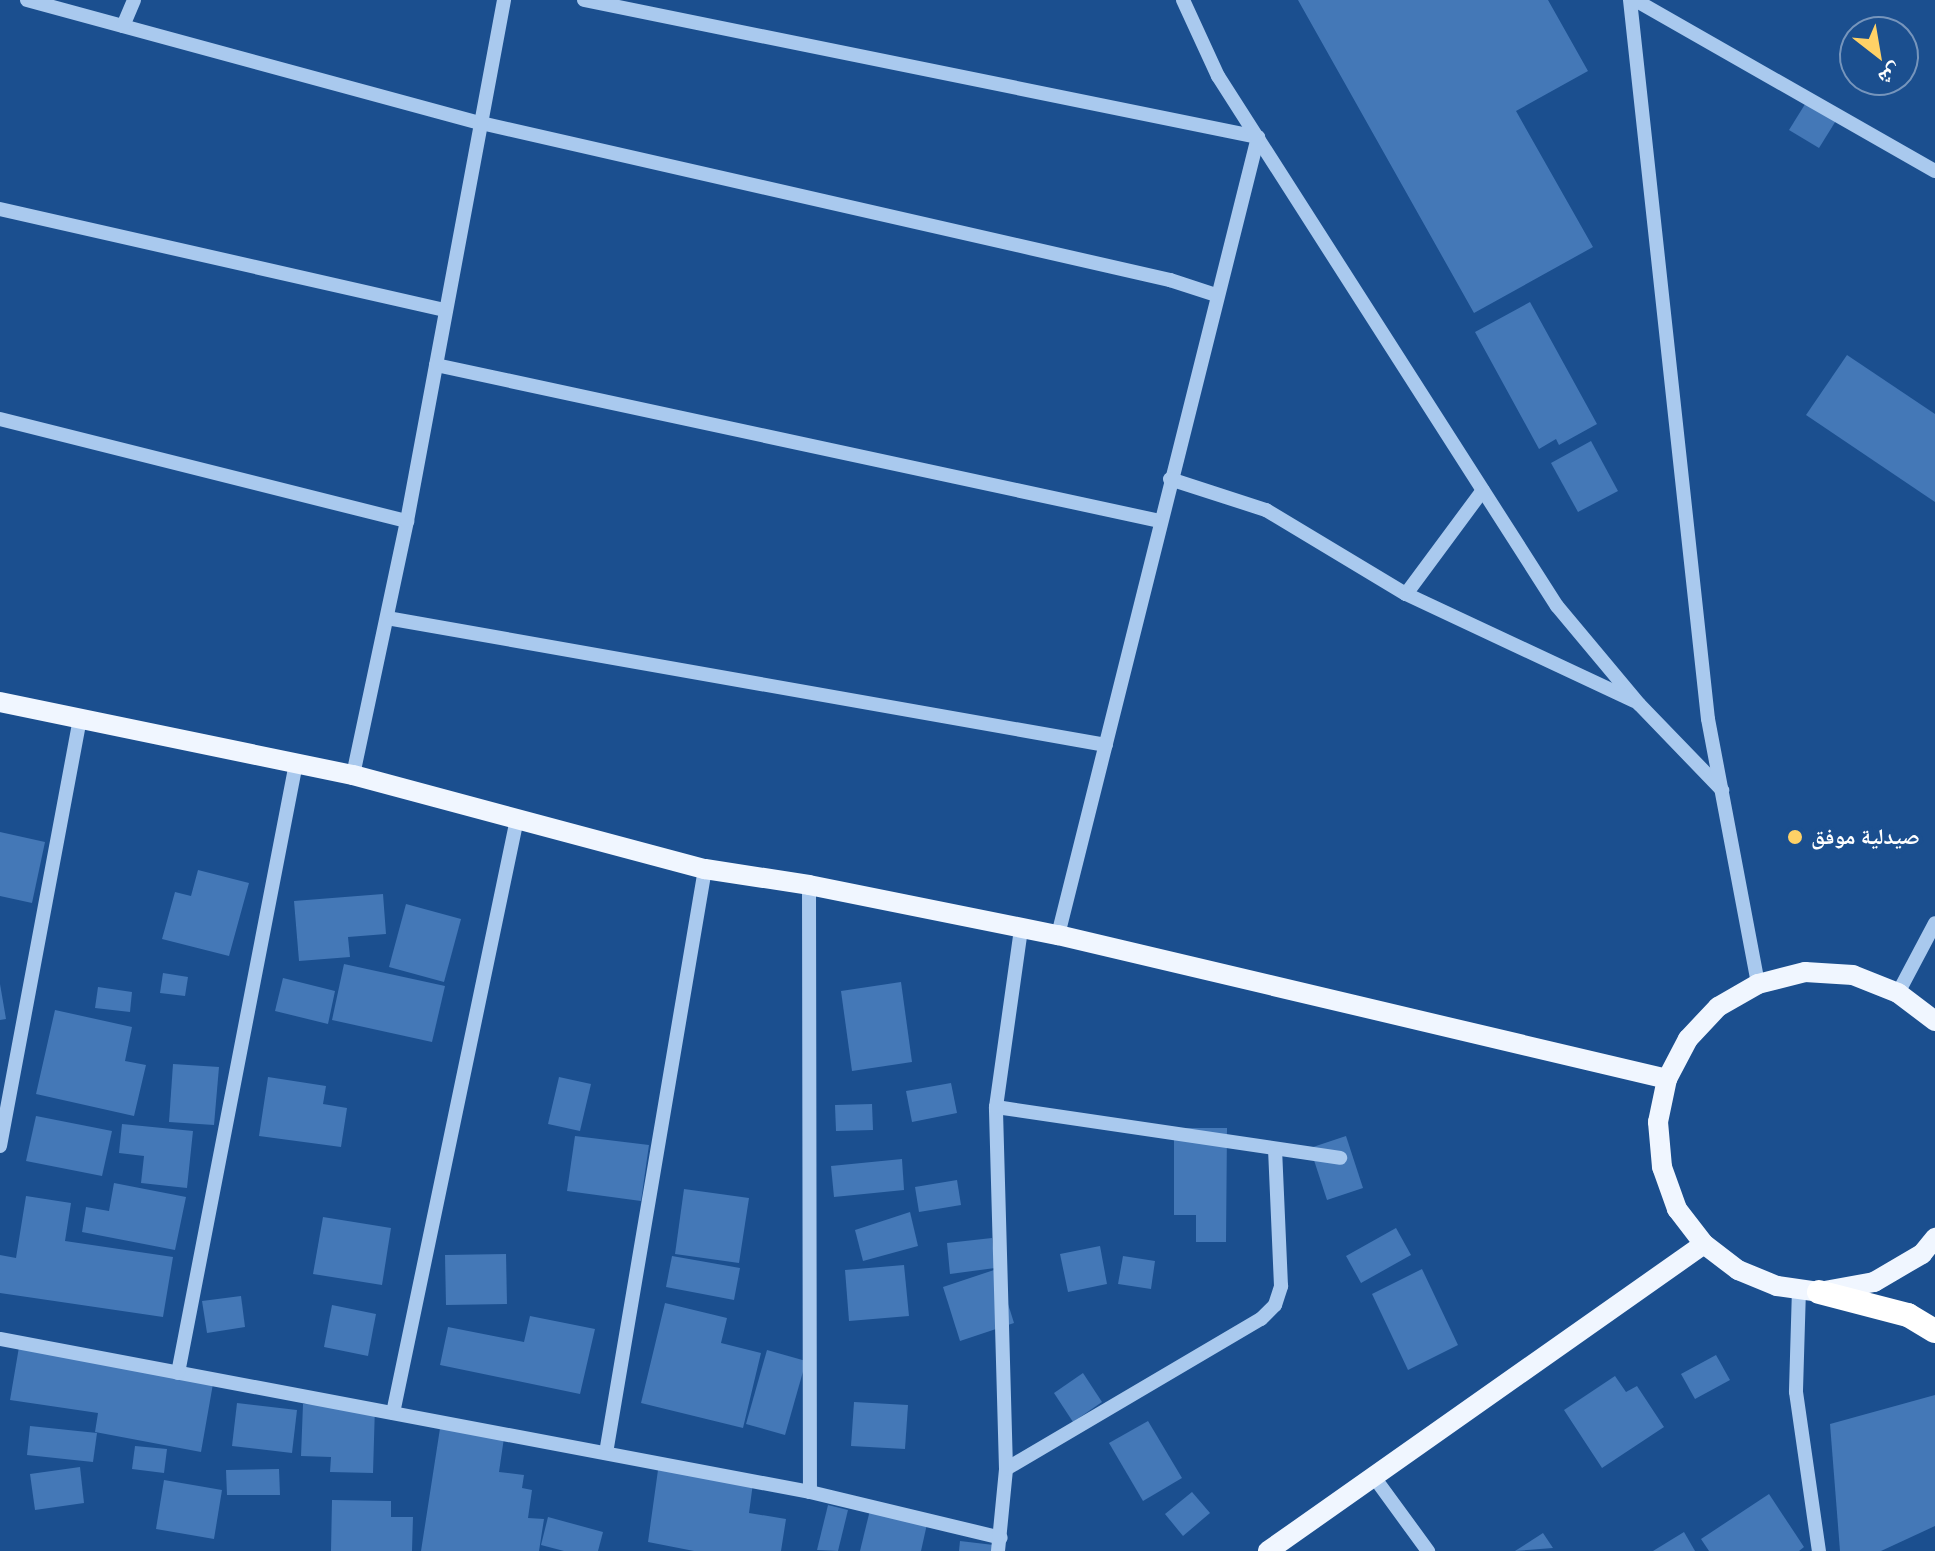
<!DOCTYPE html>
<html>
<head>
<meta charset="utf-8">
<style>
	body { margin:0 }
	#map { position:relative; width:1935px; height:1551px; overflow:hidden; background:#1b4f8f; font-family:"Fira Sans","Noto Naskh Arabic",sans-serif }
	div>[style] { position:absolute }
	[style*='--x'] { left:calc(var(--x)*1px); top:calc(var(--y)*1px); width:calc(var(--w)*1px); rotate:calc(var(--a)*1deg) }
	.building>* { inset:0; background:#4478b7 }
	.minor>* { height:14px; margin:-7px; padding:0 7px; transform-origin:7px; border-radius:7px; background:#a9c9ee }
	.major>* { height:20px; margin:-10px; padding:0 10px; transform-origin:10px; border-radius:10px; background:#f0f6ff }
	.highway>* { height:24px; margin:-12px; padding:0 12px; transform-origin:12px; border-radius:12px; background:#fff }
	.dots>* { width:22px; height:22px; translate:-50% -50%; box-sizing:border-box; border:4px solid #1b4f8f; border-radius:50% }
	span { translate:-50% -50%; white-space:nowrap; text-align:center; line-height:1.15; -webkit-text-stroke:8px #1b4f8f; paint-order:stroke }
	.poi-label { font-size:22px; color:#fff; font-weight:700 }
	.left { translate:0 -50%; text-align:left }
	.north { position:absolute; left:1839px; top:16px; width:80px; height:80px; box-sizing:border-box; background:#1b4f8f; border:2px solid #7695bc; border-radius:50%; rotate:149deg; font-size:22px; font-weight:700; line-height:32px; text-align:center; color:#fff }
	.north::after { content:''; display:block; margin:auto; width:28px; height:36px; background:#ffd166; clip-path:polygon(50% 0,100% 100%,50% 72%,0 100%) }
</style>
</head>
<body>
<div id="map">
	<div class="building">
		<i style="clip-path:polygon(1298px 0,1548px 0,1588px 71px,1516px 111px,1593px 247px,1474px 313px)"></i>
		<i style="clip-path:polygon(1807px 101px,1837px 119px,1819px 148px,1789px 130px)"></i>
		<i style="clip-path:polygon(1530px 302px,1597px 424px,1559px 445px,1556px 439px,1539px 449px,1475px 332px)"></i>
		<i style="clip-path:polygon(1847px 355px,1935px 414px,1935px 502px,1806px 415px)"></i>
		<i style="clip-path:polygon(1591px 441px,1618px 491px,1578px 512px,1551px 463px)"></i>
		<i style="clip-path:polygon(0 832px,45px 842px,32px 903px,0 896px)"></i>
		<i style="clip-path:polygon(198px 870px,249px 883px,229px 956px,162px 939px,175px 892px,191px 896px)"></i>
		<i style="clip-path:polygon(383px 894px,386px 934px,348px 937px,350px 957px,299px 961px,294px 901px)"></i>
		<i style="clip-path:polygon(406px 904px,461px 919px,444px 982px,389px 967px)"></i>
		<i style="clip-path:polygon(344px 964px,445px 986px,432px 1042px,332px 1020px)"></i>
		<i style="clip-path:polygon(163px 973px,188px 977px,185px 996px,160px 993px)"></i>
		<i style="clip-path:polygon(283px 978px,335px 991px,328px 1024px,275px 1011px)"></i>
		<i style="clip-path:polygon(901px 982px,912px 1062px,852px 1071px,841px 991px)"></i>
		<i style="clip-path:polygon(0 984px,6px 1019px,0 1020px)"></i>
		<i style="clip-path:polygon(98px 987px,132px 992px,130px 1012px,95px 1008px)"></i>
		<i style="clip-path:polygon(55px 1010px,132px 1027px,125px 1061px,146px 1065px,134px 1116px,36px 1094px)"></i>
		<i style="clip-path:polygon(173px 1064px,219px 1067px,214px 1125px,169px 1122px)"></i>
		<i style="clip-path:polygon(268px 1077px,326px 1086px,323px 1104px,347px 1108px,341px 1147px,259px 1136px)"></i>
		<i style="clip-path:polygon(559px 1077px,591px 1084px,580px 1131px,548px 1124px)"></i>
		<i style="clip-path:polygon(951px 1083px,957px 1113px,912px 1122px,906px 1091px)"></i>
		<i style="clip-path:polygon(872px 1104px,873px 1130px,836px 1131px,835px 1105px)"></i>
		<i style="clip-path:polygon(36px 1116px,112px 1131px,102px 1176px,26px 1161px)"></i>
		<i style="clip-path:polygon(122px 1124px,193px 1131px,187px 1188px,141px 1183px,144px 1156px,119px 1153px)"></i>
		<i style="clip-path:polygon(1174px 1128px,1227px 1128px,1226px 1242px,1196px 1242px,1196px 1215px,1174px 1215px)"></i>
		<i style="clip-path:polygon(575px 1136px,649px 1145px,641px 1201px,567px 1191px)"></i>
		<i style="clip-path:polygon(1346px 1136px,1363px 1188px,1327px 1200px,1310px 1148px)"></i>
		<i style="clip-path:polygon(902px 1159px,904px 1190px,834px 1197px,831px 1166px)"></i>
		<i style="clip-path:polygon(957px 1180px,961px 1205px,919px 1212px,915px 1187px)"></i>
		<i style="clip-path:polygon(114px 1183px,186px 1197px,175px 1250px,82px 1232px,86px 1207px,109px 1211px)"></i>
		<i style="clip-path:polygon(684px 1189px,749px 1198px,739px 1263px,675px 1254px)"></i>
		<i style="clip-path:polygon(26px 1196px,71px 1203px,65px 1241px,173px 1257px,163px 1317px,0 1293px,0 1255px,16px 1258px)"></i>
		<i style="clip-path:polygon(910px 1212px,918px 1246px,863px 1261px,855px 1230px)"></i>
		<i style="clip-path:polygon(323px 1217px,391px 1228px,382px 1285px,313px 1274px)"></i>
		<i style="clip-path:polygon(1396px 1228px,1411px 1255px,1361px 1283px,1346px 1256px)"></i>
		<i style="clip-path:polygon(992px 1238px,995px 1268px,950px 1274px,947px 1243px)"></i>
		<i style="clip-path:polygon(1100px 1246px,1107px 1284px,1068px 1292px,1060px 1254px)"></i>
		<i style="clip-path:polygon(506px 1254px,507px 1304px,446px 1305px,445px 1255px)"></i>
		<i style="clip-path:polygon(672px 1256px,740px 1268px,734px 1300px,666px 1287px)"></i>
		<i style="clip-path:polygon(1123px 1256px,1155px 1261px,1151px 1289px,1118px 1284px)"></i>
		<i style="clip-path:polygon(904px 1265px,909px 1316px,849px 1321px,845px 1270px)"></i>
		<i style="clip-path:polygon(997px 1269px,1014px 1323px,960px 1341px,943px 1287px)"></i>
		<i style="clip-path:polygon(1422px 1269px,1458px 1345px,1408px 1370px,1372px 1294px)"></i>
		<i style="clip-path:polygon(241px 1296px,245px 1327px,207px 1333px,202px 1301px)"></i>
		<i style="clip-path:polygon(665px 1303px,727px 1318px,721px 1343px,761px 1353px,743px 1428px,641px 1403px)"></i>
		<i style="clip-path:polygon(332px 1305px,376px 1314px,368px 1356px,324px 1347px)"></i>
		<i style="clip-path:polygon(530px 1316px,595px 1329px,580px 1394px,440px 1365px,448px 1327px,524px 1342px)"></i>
		<i style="clip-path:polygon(19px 1347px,214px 1378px,201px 1452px,95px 1432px,98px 1413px,10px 1400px)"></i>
		<i style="clip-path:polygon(767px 1350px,806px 1361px,785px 1435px,746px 1424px)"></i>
		<i style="clip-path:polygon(1716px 1355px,1730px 1380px,1695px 1399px,1681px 1374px)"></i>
		<i style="clip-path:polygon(1083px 1373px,1102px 1402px,1073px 1422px,1054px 1393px)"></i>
		<i style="clip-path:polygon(1615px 1376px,1626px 1392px,1637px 1386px,1664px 1427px,1602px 1468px,1564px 1410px)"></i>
		<i style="clip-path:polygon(1935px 1395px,1935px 1526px,1881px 1551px,1840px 1551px,1830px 1424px)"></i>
		<i style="clip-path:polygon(854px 1402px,908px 1405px,905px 1449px,851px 1446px)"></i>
		<i style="clip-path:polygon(237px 1403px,297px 1410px,292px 1453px,232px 1446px)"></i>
		<i style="clip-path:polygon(303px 1404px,375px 1406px,373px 1473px,330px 1472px,331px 1457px,301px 1456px)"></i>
		<i style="clip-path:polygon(1148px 1421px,1182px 1478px,1143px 1501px,1109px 1443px)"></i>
		<i style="clip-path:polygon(441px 1422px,505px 1431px,499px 1472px,524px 1475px,522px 1488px,532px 1490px,528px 1518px,544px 1519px,539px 1551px,421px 1551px)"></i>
		<i style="clip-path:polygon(30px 1426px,97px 1433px,93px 1462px,27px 1455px)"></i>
		<i style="clip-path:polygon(135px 1446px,167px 1449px,164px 1473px,132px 1469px)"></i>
		<i style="clip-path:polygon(80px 1467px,84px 1503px,35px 1510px,30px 1474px)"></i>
		<i style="clip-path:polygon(279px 1469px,280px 1495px,227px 1495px,226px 1470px)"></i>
		<i style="clip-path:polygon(658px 1470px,753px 1483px,749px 1513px,786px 1519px,781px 1551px,694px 1551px,648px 1542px)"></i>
		<i style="clip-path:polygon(164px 1480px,222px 1490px,214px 1539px,156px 1529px)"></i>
		<i style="clip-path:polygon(1192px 1492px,1210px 1513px,1183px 1536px,1165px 1514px)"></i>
		<i style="clip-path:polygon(1769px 1494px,1804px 1547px,1799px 1551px,1709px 1551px,1701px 1539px)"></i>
		<i style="clip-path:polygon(332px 1500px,391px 1501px,391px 1517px,413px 1517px,412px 1551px,331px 1551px)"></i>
		<i style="clip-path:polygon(828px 1505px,848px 1510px,838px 1551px,817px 1550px)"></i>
		<i style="clip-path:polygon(870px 1510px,927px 1524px,921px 1551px,860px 1551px)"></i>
		<i style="clip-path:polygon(548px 1517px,603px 1532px,598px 1551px,564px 1551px,541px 1545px)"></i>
		<i style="clip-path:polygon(1684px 1532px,1695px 1551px,1653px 1551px)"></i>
		<i style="clip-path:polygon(1543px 1533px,1553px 1548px,1515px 1551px)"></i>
		<i style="clip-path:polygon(960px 1541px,1002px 1546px,1001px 1551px,959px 1551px)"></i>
	</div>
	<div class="minor">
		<i style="--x:27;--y:0;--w:470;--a:15.2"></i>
		<i style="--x:481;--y:123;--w:707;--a:12.84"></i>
		<i style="--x:1170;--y:280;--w:48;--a:18.1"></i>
		<i style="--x:584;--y:0;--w:688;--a:11.49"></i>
		<i style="--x:1258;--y:137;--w:823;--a:104.07"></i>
		<i style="--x:1183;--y:0;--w:84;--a:65.3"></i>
		<i style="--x:1218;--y:76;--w:629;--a:57.4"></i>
		<i style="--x:1557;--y:606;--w:128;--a:50.1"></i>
		<i style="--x:1639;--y:704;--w:120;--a:46"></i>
		<i style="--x:1630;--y:0;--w:723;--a:83.81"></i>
		<i style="--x:1708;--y:719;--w:270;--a:79.3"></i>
		<i style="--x:1635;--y:0;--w:345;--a:29.7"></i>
		<i style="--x:123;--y:26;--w:28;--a:-67"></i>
		<i style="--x:0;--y:209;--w:457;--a:12.8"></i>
		<i style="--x:436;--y:365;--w:741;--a:12.16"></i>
		<i style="--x:0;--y:419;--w:420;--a:14.1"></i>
		<i style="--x:1170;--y:479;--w:101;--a:17.9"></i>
		<i style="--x:1266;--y:510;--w:163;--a:31"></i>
		<i style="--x:1406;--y:594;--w:252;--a:25.1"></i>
		<i style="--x:1406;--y:594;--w:129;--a:-53.5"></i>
		<i style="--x:387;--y:618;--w:730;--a:10.02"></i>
		<i style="--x:353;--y:775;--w:260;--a:-78"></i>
		<i style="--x:407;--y:521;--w:530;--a:-79.45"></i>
		<i style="--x:809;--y:885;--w:607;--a:89.91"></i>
		<i style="--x:1898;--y:993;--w:79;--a:-62.1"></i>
		<i style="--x:996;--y:1107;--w:348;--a:8.4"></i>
		<i style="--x:0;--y:1146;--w:434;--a:-79.4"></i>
		<i style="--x:1799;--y:1289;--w:103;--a:91.7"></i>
		<i style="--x:1796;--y:1392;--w:161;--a:81.8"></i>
		<i style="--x:0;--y:1339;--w:824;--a:10.7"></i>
		<i style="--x:810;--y:1492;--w:196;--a:13.5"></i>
		<i style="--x:178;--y:1373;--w:621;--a:-79.05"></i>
		<i style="--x:393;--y:1413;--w:607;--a:-78.21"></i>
		<i style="--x:606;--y:1453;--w:592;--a:-80.38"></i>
		<i style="--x:1006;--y:1469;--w:296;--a:-30.5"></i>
		<i style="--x:1261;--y:1319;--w:20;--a:-45"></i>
		<i style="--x:1275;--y:1305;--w:20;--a:-72"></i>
		<i style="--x:1281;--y:1286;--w:137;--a:-92.5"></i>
		<i style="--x:1374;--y:1477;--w:92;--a:53.9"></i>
		<i style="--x:998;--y:1551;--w:82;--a:-84.4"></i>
		<i style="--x:1006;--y:1469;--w:362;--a:-91.6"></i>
		<i style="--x:996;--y:1107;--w:180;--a:-82"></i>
	</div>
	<div class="major">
		<i style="--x:0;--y:702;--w:360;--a:11.7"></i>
		<i style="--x:353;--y:775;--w:364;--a:15"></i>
		<i style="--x:705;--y:869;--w:105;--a:8.7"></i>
		<i style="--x:809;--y:885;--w:254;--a:11.4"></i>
		<i style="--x:1058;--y:935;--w:626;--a:13.3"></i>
		<i style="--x:1935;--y:1021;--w:46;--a:-142.9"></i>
		<i style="--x:1898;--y:993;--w:48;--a:-158.2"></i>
		<i style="--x:1853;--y:975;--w:48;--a:-176.4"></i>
		<i style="--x:1805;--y:972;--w:49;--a:165.7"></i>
		<i style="--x:1758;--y:984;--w:46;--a:150.1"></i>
		<i style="--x:1718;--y:1007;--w:44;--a:133.2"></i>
		<i style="--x:1688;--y:1039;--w:45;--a:117.7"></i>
		<i style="--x:1667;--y:1079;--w:44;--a:101.8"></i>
		<i style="--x:1658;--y:1122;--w:45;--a:84.9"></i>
		<i style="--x:1662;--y:1167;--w:45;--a:70.3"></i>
		<i style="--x:1677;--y:1209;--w:44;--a:52.4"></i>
		<i style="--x:1704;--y:1244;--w:43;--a:37.4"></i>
		<i style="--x:1738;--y:1270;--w:42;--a:22.3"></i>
		<i style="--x:1777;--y:1286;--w:42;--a:8.1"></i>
		<i style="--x:1819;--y:1292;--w:56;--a:-10.3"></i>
		<i style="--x:1874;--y:1282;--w:56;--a:-30.3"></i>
		<i style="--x:1922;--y:1254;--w:21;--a:-51"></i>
		<i style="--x:1268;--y:1551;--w:533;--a:-35.15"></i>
	</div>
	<div class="highway">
		<i style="--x:1819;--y:1292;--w:92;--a:14.5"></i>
		<i style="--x:1908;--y:1315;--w:31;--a:31"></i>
	</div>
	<div class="dots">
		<i style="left:1795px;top:837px;background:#ffd166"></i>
	</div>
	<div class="poi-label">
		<span class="left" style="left:1811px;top:837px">صيدلية موفق</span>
	</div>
	<div class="north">ش</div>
</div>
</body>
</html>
